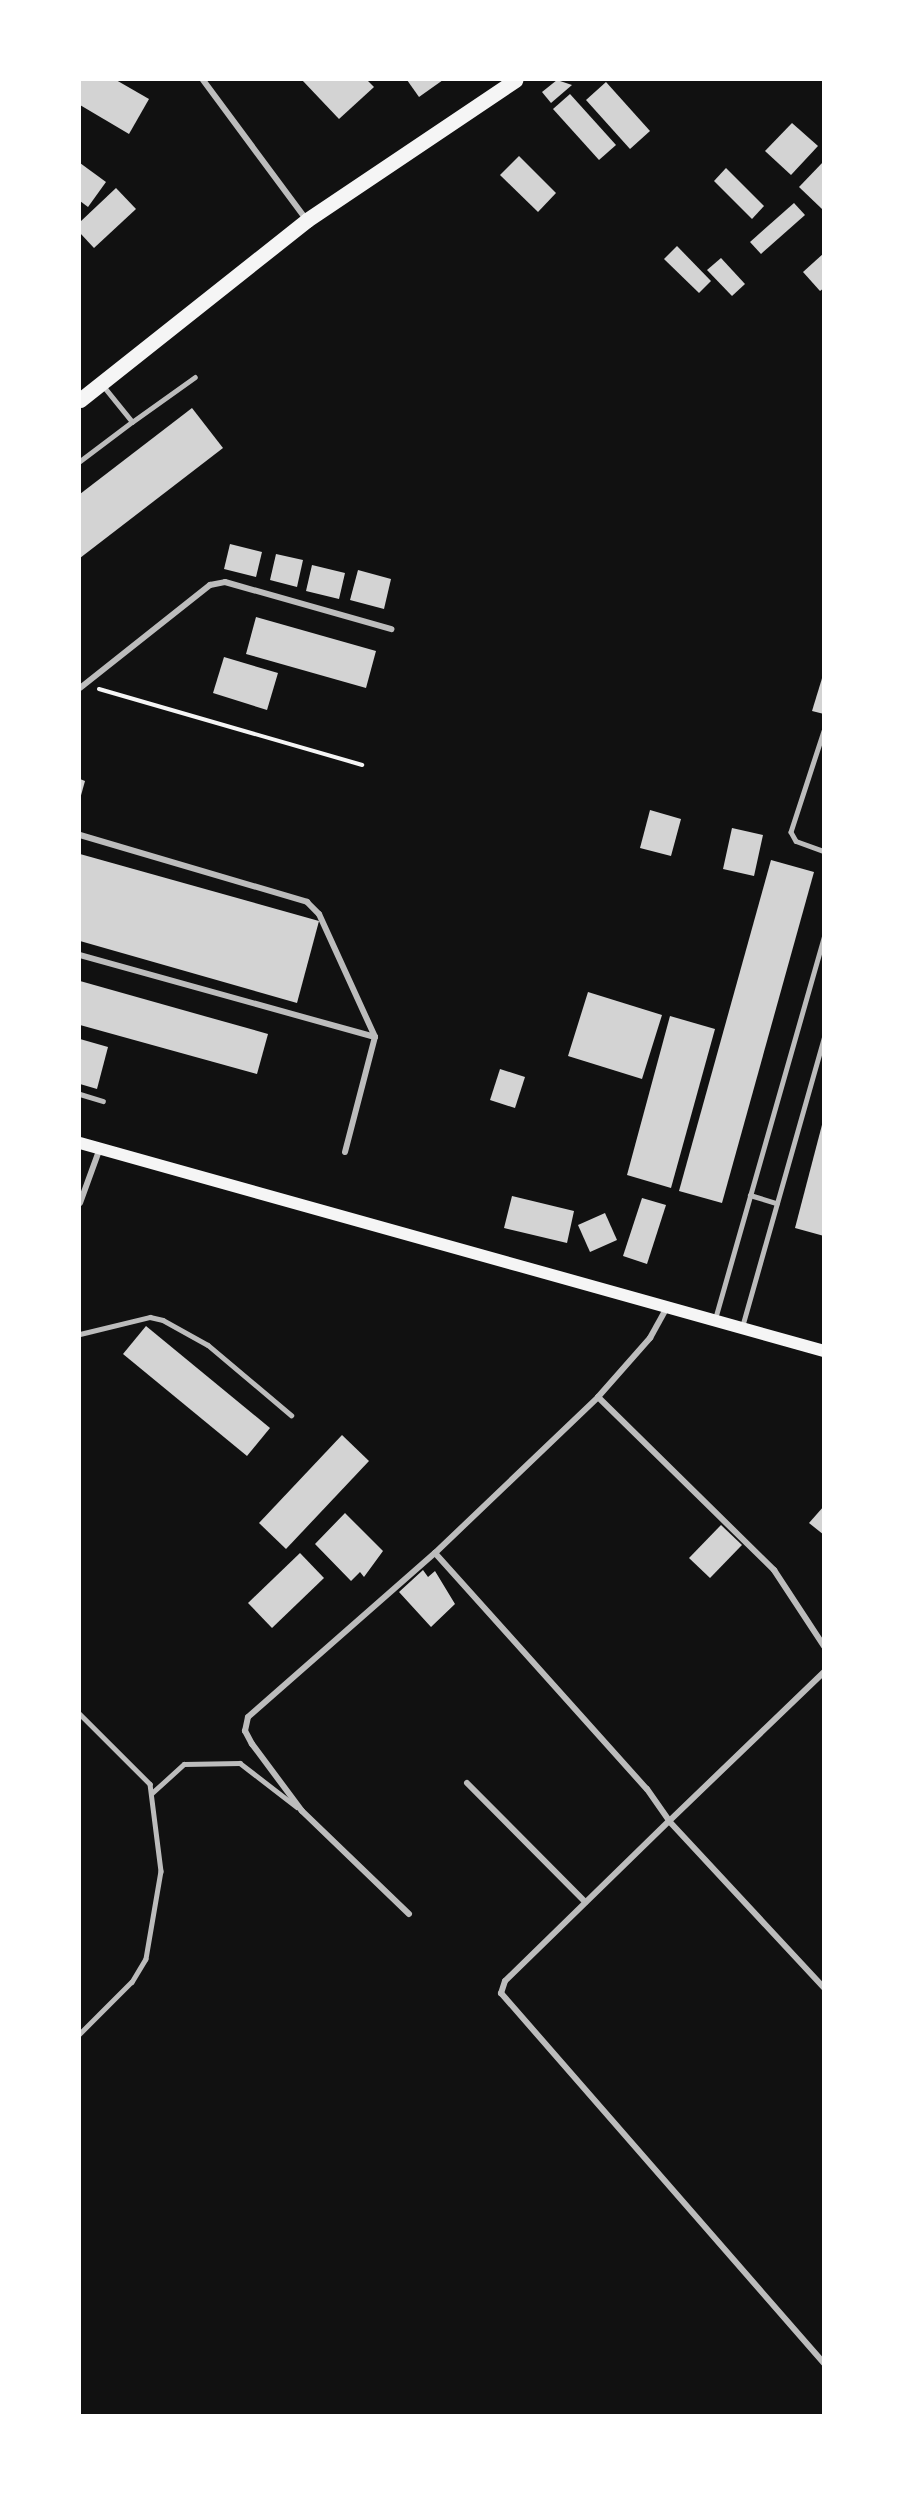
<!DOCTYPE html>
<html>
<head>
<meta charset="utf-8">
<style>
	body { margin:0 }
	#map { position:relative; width:903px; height:2495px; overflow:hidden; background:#111; font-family:"Fira Sans",sans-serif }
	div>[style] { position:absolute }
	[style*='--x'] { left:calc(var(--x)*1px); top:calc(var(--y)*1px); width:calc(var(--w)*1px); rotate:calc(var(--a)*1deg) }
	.building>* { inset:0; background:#d3d3d3 }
	.path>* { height:4px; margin:-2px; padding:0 2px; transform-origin:2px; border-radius:2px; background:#f5f5f5 }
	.service>* { height:4.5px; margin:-2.25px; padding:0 2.25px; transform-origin:2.25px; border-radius:2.25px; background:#bcbcbc }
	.minor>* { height:6px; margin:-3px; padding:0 3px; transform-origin:3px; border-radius:3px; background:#bcbcbc }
	.secondary>* { height:12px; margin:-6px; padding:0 6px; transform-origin:6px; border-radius:6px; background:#f5f5f5 }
	.trunk>* { height:15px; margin:-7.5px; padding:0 7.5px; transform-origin:7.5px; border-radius:7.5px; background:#f5f5f5 }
	span { translate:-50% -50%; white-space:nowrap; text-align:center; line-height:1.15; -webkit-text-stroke:6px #fff; paint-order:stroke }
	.frame { position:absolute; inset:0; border:81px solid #fff; pointer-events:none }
</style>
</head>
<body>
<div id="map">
	<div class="building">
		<i style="clip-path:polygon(80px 80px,116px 80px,149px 99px,129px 134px,80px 105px)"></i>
		<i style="clip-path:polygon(302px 80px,367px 80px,374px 87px,339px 119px)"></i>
		<i style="clip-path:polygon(407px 80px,443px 80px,419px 97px)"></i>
		<i style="clip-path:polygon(557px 80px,572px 85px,551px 103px,542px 92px)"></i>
		<i style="clip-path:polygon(606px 82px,650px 131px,630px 149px,586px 100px)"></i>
		<i style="clip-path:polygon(570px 94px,616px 145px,599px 160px,553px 109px)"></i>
		<i style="clip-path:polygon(792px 123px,818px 146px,791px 175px,765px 151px)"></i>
		<i style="clip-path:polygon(519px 156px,556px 193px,538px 212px,500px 175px)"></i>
		<i style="clip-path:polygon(824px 161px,824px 207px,822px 209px,799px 187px)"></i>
		<i style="clip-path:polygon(80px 163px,106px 182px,88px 207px,80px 201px)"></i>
		<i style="clip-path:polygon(726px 168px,764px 206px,752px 219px,714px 181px)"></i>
		<i style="clip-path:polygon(116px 188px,136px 209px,94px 248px,80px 233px,80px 222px)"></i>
		<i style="clip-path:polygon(794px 203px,805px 215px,761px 254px,750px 242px)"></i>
		<i style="clip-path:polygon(677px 246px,711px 281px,699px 293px,664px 259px)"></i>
		<i style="clip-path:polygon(824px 253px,824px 288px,820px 291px,803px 272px)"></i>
		<i style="clip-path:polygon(721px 258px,745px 284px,732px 296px,707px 270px)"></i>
		<i style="clip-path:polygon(192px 408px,223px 448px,80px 558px,80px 494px)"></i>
		<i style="clip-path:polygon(230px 544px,262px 552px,256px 577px,224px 569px)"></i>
		<i style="clip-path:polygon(276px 554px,303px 560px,297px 587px,270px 580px)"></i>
		<i style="clip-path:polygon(312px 565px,345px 573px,339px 599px,306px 591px)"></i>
		<i style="clip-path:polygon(358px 570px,391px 579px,384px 609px,350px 600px)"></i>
		<i style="clip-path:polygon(256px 617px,376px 651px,366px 688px,246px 654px)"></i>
		<i style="clip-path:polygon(224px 657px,278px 673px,267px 710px,213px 693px)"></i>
		<i style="clip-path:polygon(823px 675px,824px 675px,824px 714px,812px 711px)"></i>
		<i style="clip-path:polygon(80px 779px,85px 781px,80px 799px)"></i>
		<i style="clip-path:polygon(650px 810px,681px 819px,671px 856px,640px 848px)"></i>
		<i style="clip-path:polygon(732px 828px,763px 835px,754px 876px,723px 869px)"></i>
		<i style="clip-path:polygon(80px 854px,319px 921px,297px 1003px,80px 941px)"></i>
		<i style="clip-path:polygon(771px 860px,814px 872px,722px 1203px,679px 1191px)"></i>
		<i style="clip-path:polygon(80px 981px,268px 1034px,257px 1074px,80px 1025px)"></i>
		<i style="clip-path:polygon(588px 992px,662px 1015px,642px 1079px,568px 1056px)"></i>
		<i style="clip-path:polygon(670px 1016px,715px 1029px,671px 1188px,627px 1175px)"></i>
		<i style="clip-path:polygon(80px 1039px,108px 1047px,97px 1089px,80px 1084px)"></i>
		<i style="clip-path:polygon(500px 1069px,525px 1077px,515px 1108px,490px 1100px)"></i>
		<i style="clip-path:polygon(823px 1121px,824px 1121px,824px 1236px,795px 1228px)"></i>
		<i style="clip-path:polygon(512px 1196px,574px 1211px,567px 1243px,504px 1228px)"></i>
		<i style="clip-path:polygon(642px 1198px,666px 1205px,647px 1264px,623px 1256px)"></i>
		<i style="clip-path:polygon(605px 1213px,617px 1240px,590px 1252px,578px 1225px)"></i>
		<i style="clip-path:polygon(146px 1326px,270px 1428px,247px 1456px,123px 1354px)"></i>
		<i style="clip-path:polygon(342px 1435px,369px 1461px,286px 1549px,259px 1523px)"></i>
		<i style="clip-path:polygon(824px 1506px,824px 1535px,809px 1523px)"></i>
		<i style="clip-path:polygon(345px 1513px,383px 1551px,364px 1577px,360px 1572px,351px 1581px,315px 1544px)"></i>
		<i style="clip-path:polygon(721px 1525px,742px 1545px,710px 1578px,689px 1558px)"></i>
		<i style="clip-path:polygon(300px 1553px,324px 1578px,272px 1628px,248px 1603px)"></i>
		<i style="clip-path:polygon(423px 1570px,428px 1577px,435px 1571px,455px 1604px,431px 1627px,399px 1592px)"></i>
	</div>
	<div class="path">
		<i style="--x:99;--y:689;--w:274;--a:16.1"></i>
	</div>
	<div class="service">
		<i style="--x:132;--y:422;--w:77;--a:-35.5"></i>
		<i style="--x:80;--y:461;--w:65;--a:-36.9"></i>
		<i style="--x:132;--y:422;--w:48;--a:-129"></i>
		<i style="--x:824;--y:731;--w:106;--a:108.1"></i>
		<i style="--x:791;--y:832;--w:10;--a:61"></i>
		<i style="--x:796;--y:841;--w:30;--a:20"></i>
		<i style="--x:80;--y:1094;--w:24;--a:17"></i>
		<i style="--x:750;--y:1195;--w:28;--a:17"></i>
		<i style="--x:715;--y:1319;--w:398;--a:-74.1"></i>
		<i style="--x:742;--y:1327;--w:300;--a:-74.2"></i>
		<i style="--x:80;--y:1334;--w:72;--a:-13.7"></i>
		<i style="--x:150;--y:1317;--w:13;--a:13"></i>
		<i style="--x:163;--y:1320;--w:51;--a:29.1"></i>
		<i style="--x:208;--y:1345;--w:109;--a:40.1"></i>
		<i style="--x:80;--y:1714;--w:99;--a:45"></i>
		<i style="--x:150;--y:1784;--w:88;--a:82.8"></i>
		<i style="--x:161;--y:1871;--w:89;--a:99.7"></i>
		<i style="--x:146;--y:1959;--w:27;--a:121"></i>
		<i style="--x:132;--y:1982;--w:74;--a:135"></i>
		<i style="--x:152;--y:1793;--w:43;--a:-42.2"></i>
		<i style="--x:184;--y:1764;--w:56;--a:-1"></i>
		<i style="--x:240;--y:1763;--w:72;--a:37.7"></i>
	</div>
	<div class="minor">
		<i style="--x:203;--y:80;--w:173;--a:53.5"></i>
		<i style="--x:80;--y:688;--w:166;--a:-38.4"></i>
		<i style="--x:210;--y:585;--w:15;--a:-11"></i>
		<i style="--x:225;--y:582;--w:173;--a:15.8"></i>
		<i style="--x:80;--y:835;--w:237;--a:16.4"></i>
		<i style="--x:307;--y:902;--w:17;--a:45"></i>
		<i style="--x:319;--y:914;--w:135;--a:65.5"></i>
		<i style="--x:375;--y:1037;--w:306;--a:-164.5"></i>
		<i style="--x:345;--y:1152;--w:119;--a:-75.4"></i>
		<i style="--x:80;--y:1203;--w:59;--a:-70"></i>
		<i style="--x:598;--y:1397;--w:247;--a:44.5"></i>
		<i style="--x:774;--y:1570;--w:91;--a:56.7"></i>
		<i style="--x:435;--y:1553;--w:317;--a:48.1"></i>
		<i style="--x:647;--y:1789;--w:39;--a:55"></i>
		<i style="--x:669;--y:1821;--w:229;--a:135.7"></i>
		<i style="--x:505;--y:1981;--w:13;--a:108"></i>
		<i style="--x:501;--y:1993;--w:491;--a:48.9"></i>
		<i style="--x:824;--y:1672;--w:215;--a:136.1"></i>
		<i style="--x:669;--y:1821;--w:228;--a:47.1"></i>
		<i style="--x:467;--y:1783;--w:168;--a:45.2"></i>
		<i style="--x:409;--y:1914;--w:149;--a:-136.1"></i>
		<i style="--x:302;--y:1811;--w:84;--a:-126.7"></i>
		<i style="--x:252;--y:1744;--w:15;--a:-118"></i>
		<i style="--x:245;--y:1731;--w:14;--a:-78"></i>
		<i style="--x:248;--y:1717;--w:249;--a:-41.3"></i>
		<i style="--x:435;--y:1553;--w:226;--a:-43.7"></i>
		<i style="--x:598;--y:1397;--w:79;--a:-48.6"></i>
		<i style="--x:650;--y:1338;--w:35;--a:-61"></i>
	</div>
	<div class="secondary">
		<i style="--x:80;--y:1143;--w:773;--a:15.62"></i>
	</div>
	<div class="trunk">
		<i style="--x:80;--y:400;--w:290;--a:-38.4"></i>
		<i style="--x:307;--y:220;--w:251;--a:-33.9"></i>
	</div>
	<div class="frame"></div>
</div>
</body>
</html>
